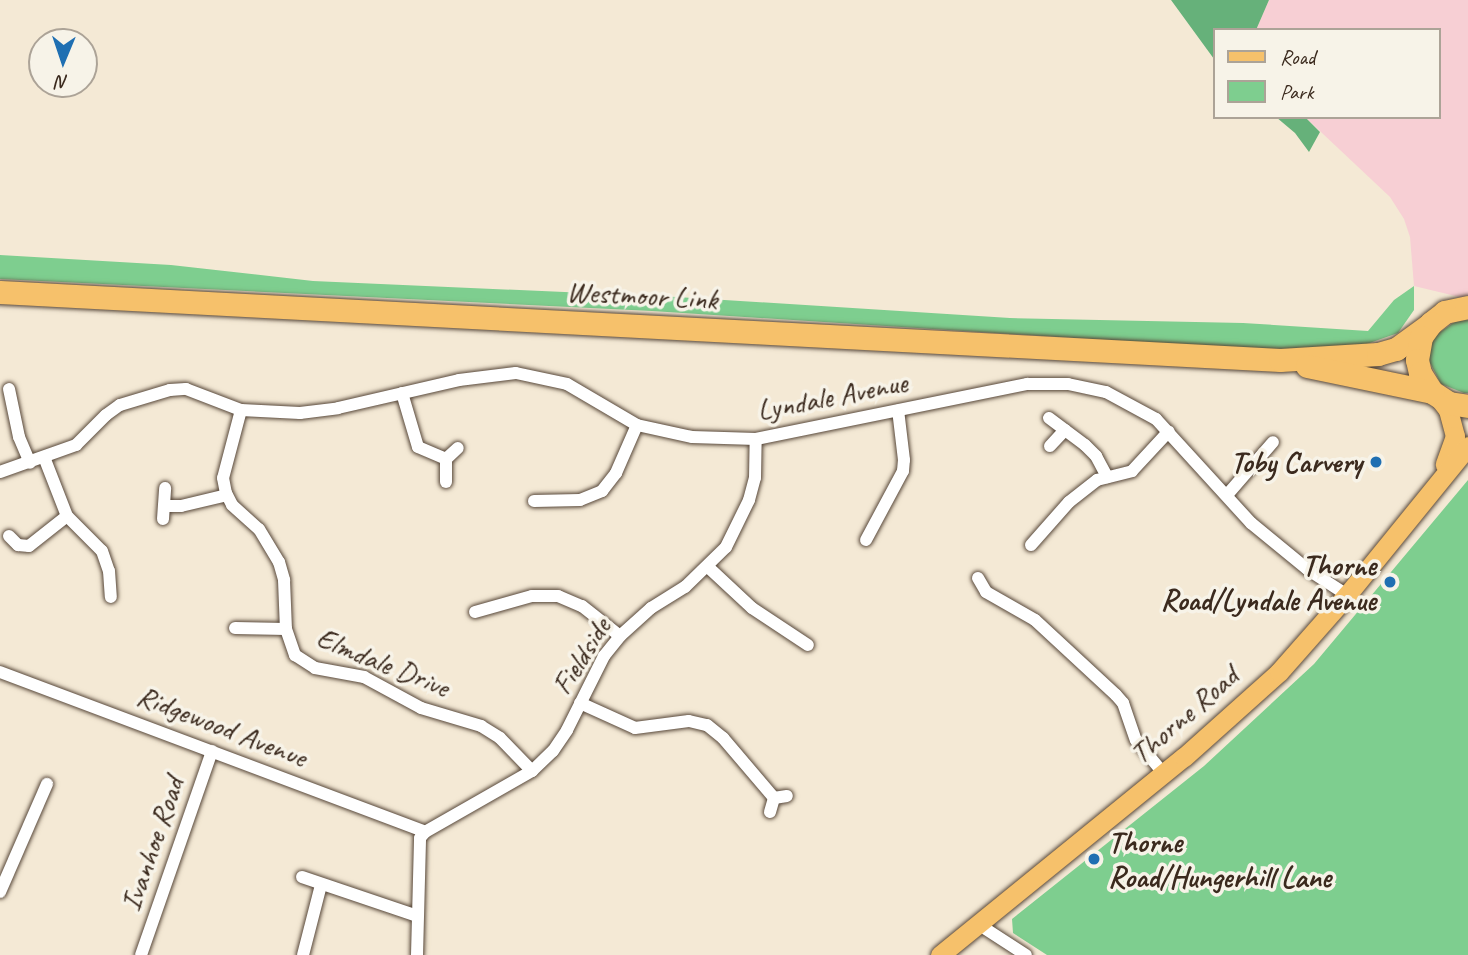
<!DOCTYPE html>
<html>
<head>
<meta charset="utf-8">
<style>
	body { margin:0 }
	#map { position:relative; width:1468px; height:955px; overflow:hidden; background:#f4e9d5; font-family:Caveat,sans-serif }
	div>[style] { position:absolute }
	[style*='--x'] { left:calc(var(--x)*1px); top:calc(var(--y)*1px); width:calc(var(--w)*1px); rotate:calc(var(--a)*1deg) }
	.built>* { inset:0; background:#f7cfd4 }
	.green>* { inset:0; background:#7ece8f }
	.forest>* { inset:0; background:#66b17a }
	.roads { filter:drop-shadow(0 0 2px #574739) drop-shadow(0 0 2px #574739) }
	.street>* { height:12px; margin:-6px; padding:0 6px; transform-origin:6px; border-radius:6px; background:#fff }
	.primary>* { height:19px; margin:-9.5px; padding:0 9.5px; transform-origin:9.5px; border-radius:9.5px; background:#f6c16b }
	.highway>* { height:23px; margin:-11.5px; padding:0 11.5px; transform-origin:11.5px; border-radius:11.5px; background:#f6c16b }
	.dots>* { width:19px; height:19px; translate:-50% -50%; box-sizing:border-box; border:4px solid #f7f3e8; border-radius:50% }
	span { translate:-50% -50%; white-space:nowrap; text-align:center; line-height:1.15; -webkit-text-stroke:7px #f7f3e8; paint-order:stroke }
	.street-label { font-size:30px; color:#3b2a1e }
	.poi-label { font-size:30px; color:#3b2a1e; font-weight:700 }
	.right { translate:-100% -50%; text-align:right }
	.left { translate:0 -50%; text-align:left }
	.legend { position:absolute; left:1213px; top:28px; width:228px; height:91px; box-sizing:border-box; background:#f7f3e8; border:2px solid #aca397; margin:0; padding:9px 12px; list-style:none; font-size:21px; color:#3b2a1e }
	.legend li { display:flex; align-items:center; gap:14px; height:35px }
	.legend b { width:35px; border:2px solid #aca397 }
	.north { position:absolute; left:28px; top:28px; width:70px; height:70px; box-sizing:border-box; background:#f7f3e8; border:2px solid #aca397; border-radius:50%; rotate:182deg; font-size:19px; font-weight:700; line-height:28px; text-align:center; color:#3b2a1e }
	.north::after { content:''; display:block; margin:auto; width:24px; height:32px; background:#1f6fb2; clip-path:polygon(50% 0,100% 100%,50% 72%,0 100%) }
</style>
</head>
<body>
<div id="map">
	<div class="built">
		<i style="clip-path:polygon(1269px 0,1468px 0,1468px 299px,1414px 286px,1410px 237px,1404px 219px,1390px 197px,1305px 117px,1438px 117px,1438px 30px,1256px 30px)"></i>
	</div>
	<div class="green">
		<i style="clip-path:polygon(0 255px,171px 265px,313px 281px,677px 297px,1010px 318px,1243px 323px,1368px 331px,1394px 300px,1414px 286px,1414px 310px,1398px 333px,1361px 346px,1275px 351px,652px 311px,0 279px)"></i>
		<i style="clip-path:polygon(1468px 320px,1468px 393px,1464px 393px,1441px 384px,1429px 361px,1430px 347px,1436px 335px,1456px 321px)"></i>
		<i style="clip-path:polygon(1468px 480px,1468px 955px,1047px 955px,1013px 933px,1012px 919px,1204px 766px,1314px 664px)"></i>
	</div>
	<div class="forest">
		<i style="clip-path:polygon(1171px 0,1269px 0,1256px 30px,1214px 30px,1214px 59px)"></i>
		<i style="clip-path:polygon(1276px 117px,1305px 117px,1320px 132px,1309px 152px,1295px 133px)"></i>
	</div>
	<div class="roads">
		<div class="street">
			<i style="--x:9;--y:389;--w:49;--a:78.2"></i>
			<i style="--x:19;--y:437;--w:28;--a:67"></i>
			<i style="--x:402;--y:393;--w:56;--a:73.5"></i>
			<i style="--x:418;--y:447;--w:30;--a:23"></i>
			<i style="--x:241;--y:410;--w:70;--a:104.8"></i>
			<i style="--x:223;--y:478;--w:15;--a:79"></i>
			<i style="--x:226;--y:493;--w:13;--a:63"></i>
			<i style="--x:232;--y:505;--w:36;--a:42"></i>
			<i style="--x:259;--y:529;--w:39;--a:59"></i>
			<i style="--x:279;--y:562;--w:19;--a:74"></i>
			<i style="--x:284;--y:580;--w:49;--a:87.7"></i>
			<i style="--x:286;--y:629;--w:28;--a:71"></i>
			<i style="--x:295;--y:655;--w:24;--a:33"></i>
			<i style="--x:315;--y:668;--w:50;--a:10.4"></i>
			<i style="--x:364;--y:677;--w:65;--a:28.5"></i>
			<i style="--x:421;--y:708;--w:63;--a:16.7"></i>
			<i style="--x:481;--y:726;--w:22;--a:32"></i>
			<i style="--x:500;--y:738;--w:46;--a:45.9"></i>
			<i style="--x:1049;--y:418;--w:45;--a:36.9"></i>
			<i style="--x:1085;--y:445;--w:16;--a:45"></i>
			<i style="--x:1096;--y:456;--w:24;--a:62"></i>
			<i style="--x:1050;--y:446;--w:22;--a:-47"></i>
			<i style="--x:44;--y:457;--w:63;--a:68.7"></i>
			<i style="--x:67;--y:516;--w:49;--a:45"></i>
			<i style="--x:102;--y:551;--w:21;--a:71"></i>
			<i style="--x:109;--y:571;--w:26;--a:86"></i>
			<i style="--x:0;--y:472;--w:81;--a:-19.6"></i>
			<i style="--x:76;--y:445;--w:42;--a:-45"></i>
			<i style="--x:106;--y:415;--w:17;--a:-36"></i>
			<i style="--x:120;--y:405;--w:52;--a:-16.7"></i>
			<i style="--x:170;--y:390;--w:16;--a:-4"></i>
			<i style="--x:186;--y:389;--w:59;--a:20.9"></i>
			<i style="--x:241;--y:410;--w:59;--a:2.9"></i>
			<i style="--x:300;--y:413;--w:38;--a:-7"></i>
			<i style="--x:338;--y:408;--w:124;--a:-13"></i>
			<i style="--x:459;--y:380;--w:57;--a:-7"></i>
			<i style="--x:516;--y:373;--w:52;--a:12.2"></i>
			<i style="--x:567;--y:384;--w:81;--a:30.4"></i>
			<i style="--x:637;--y:425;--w:56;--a:12.3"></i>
			<i style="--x:692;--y:437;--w:64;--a:1.8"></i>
			<i style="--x:756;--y:439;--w:277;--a:-11.5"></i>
			<i style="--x:1027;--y:384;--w:41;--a:0"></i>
			<i style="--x:1068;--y:384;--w:39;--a:12"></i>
			<i style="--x:1106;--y:392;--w:57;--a:28.4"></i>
			<i style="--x:1156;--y:419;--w:141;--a:47.6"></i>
			<i style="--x:1251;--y:523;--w:72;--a:39.4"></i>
			<i style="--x:1307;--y:569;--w:48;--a:33"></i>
			<i style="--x:446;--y:482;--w:23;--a:-90"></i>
			<i style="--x:446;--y:459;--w:16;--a:-43"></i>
			<i style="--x:1227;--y:495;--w:70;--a:-49"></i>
			<i style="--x:534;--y:501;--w:46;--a:-1.2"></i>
			<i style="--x:580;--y:500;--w:24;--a:-22"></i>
			<i style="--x:602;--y:491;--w:23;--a:-52"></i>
			<i style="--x:616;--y:473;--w:52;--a:-66.4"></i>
			<i style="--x:164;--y:506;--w:17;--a:0"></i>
			<i style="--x:181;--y:506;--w:47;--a:-13.4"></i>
			<i style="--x:163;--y:519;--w:31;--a:-86"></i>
			<i style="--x:9;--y:536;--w:13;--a:45"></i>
			<i style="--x:18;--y:545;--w:11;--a:5"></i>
			<i style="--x:29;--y:546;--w:48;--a:-38.3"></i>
			<i style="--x:866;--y:540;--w:78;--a:-61.8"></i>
			<i style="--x:903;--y:471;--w:11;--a:-85"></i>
			<i style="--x:904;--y:460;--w:50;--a:-96.8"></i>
			<i style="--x:1031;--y:545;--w:57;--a:-48.5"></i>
			<i style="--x:1069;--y:502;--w:36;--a:-38"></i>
			<i style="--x:1097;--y:480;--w:36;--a:-14"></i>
			<i style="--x:1132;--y:471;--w:54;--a:-47.2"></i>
			<i style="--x:708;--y:567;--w:60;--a:43"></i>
			<i style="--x:752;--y:608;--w:67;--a:33.5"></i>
			<i style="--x:978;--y:578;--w:16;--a:60"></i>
			<i style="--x:986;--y:592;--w:56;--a:29.7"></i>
			<i style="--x:1035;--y:620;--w:110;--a:42.8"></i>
			<i style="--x:1116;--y:695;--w:11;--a:49"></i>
			<i style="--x:1123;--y:703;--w:39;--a:71"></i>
			<i style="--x:1136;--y:740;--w:44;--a:50.5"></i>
			<i style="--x:475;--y:612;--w:59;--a:-15.7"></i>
			<i style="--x:532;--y:596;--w:26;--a:0"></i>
			<i style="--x:558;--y:596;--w:26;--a:23"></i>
			<i style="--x:582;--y:606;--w:48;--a:38.3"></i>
			<i style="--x:235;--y:628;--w:51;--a:1.1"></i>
			<i style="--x:0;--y:672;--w:454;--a:20.6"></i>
			<i style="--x:580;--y:703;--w:60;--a:24.4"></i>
			<i style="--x:635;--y:728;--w:54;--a:-7.4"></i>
			<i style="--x:689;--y:721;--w:18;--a:13"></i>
			<i style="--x:707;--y:725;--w:21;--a:39"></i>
			<i style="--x:723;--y:738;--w:79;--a:49.6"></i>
			<i style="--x:770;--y:812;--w:15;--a:-74"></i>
			<i style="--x:774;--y:798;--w:13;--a:-9"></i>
			<i style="--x:302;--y:877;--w:121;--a:18.7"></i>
			<i style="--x:0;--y:892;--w:118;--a:-66.5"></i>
			<i style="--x:978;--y:924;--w:57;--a:32.9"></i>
			<i style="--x:141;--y:955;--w:216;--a:-70.8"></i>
			<i style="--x:303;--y:955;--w:72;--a:-75.6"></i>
			<i style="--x:417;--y:955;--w:117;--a:-88.5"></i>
			<i style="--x:420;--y:838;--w:8;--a:-50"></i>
			<i style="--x:425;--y:832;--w:123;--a:-29.7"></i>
			<i style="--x:532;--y:771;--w:29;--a:-44"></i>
			<i style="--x:553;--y:751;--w:25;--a:-56"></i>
			<i style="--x:567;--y:730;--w:83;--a:-63.4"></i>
			<i style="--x:604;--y:656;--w:26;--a:-51"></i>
			<i style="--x:620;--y:636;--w:42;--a:-42.1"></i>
			<i style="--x:651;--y:608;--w:40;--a:-32"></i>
			<i style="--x:685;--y:587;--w:57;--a:-44.3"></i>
			<i style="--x:726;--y:547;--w:52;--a:-63.9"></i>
			<i style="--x:749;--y:500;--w:23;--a:-75"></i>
			<i style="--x:755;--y:478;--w:39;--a:-89"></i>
		</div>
		<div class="primary">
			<i style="--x:1438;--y:397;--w:16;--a:52"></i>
			<i style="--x:1448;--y:410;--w:27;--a:75"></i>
			<i style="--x:1455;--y:436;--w:30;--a:110"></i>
			<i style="--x:940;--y:955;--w:314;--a:-39.1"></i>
			<i style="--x:1184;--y:757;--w:127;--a:-41.8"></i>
			<i style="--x:1279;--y:672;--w:103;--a:-48.6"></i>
			<i style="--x:1347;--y:595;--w:192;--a:-50.9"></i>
		</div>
		<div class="highway">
			<i style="--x:0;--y:292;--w:1282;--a:3.04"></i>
			<i style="--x:1280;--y:360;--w:98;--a:-3.5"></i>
			<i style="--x:1378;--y:354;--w:19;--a:-16"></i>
			<i style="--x:1396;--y:349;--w:39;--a:-36"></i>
			<i style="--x:1468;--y:307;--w:24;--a:168"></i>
			<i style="--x:1445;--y:312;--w:18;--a:142"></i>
			<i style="--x:1431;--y:323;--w:17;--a:126"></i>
			<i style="--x:1421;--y:337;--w:23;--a:100"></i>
			<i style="--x:1417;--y:360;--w:13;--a:77"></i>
			<i style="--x:1420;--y:373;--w:22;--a:58"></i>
			<i style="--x:1432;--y:392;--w:20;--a:33"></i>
			<i style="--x:1449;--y:403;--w:19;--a:9"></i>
			<i style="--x:1307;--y:366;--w:128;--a:11.7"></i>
		</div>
	</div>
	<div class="dots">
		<i style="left:1376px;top:462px;background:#1f6fb2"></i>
		<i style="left:1390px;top:582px;background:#1f6fb2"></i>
		<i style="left:1094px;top:859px;background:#1f6fb2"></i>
	</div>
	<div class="street-label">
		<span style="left:642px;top:295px;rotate:3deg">Westmoor Link</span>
		<span style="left:832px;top:396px;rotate:-11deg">Lyndale Avenue</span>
		<span style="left:581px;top:656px;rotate:-58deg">Fieldside</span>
		<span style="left:383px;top:662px;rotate:22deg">Elmdale Drive</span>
		<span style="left:1184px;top:715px;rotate:-41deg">Thorne Road</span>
		<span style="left:222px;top:726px;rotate:21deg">Ridgewood Avenue</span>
		<span style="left:152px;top:844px;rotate:-71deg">Ivanhoe Road</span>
	</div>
	<div class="poi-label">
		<span class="right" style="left:1362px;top:462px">Toby Carvery</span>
		<span class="right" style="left:1376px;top:582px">Thorne<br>Road/Lyndale Avenue</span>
		<span class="left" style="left:1108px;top:859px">Thorne<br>Road/Hungerhill Lane</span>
	</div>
	<ul class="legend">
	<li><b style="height:9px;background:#f6c16b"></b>Road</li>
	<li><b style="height:19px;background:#7ece8f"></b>Park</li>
	</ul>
	<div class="north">N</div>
</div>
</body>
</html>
